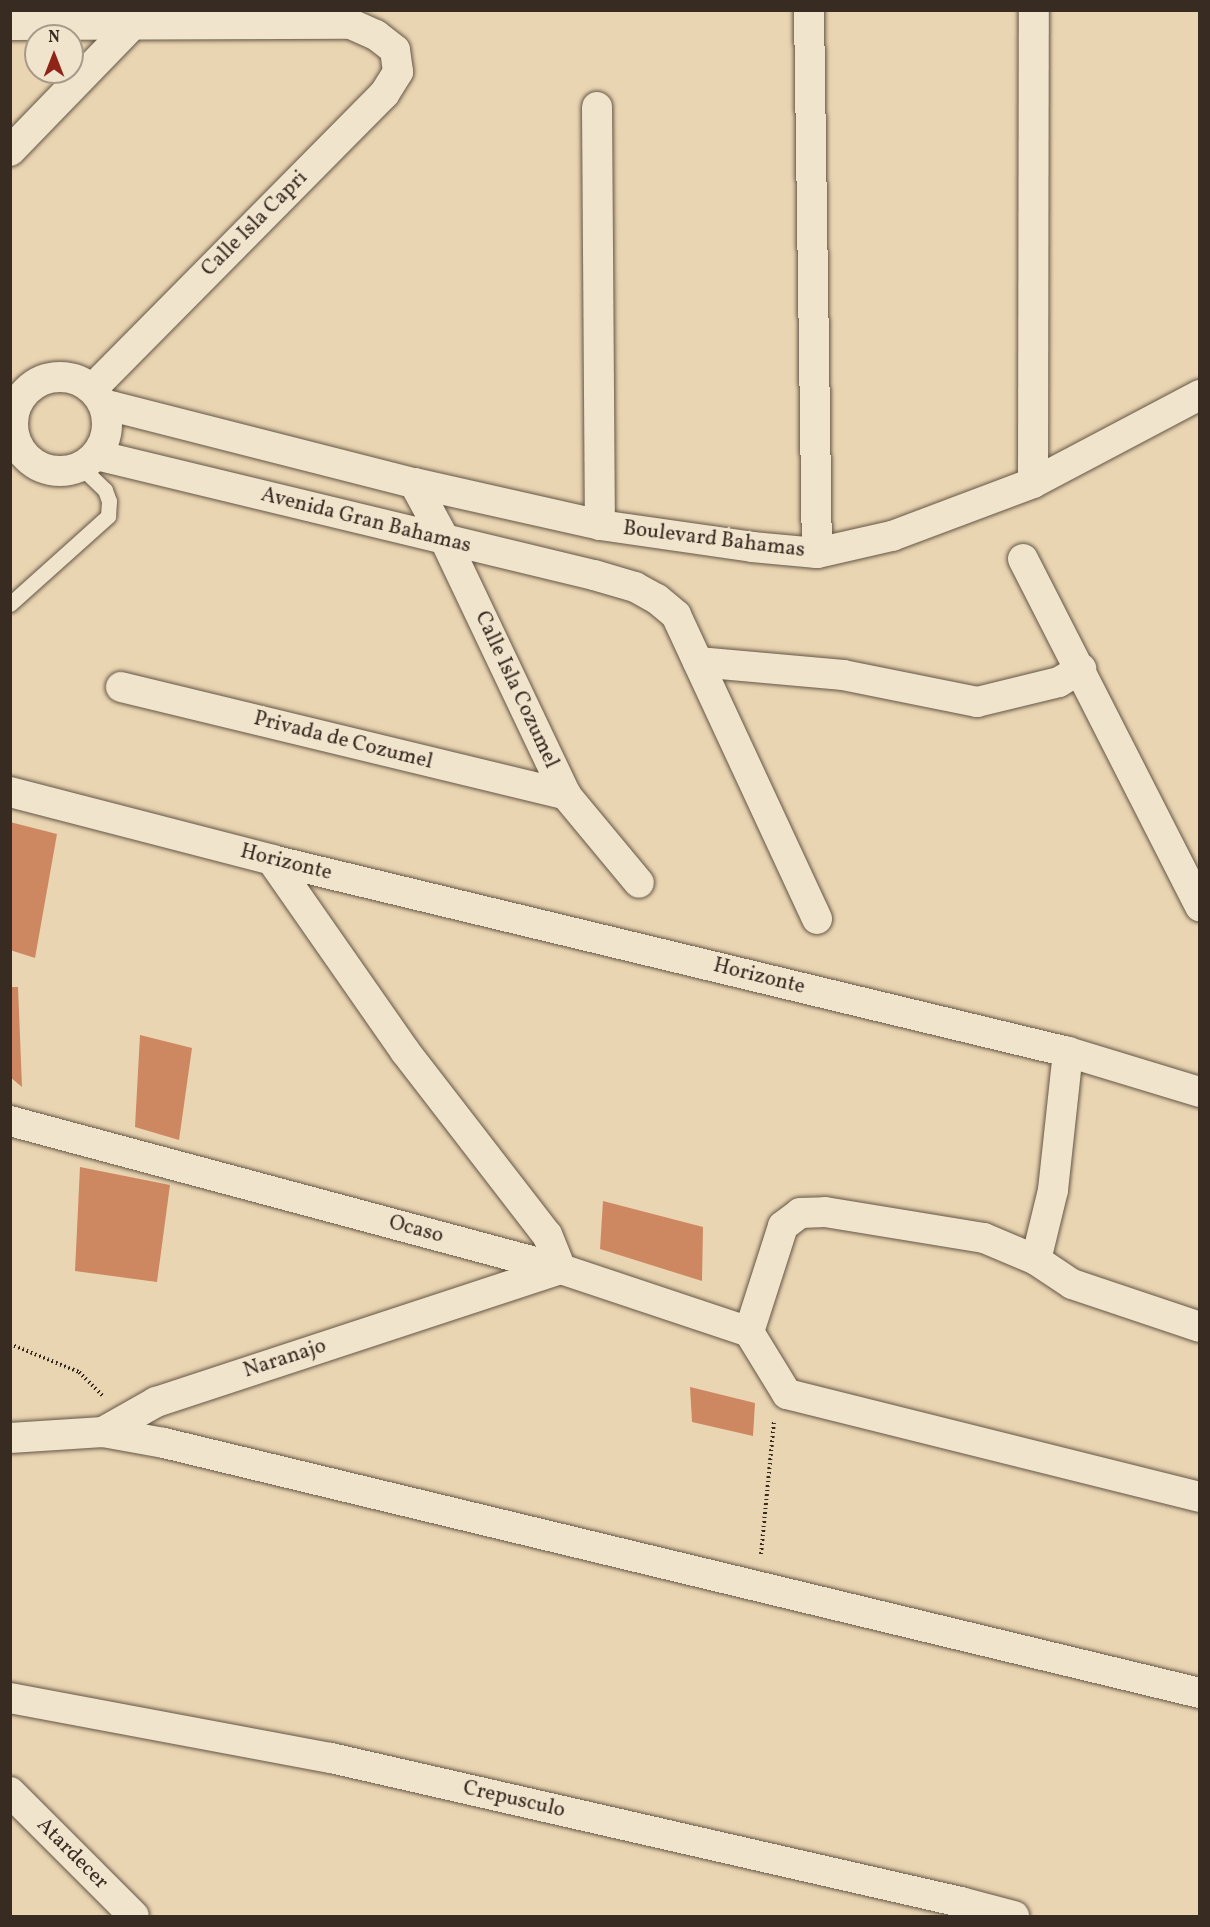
<!DOCTYPE html>
<html>
<head>
<meta charset="utf-8">
<style>
	body { margin:0 }
	#map { position:relative; width:1210px; height:1927px; overflow:hidden; background:#ead5b2; font-family:Vollkorn,serif }
	div>[style] { position:absolute }
	[style*='--x'] { left:calc(var(--x)*1px); top:calc(var(--y)*1px); width:calc(var(--w)*1px); rotate:calc(var(--a)*1deg) }
	.building>* { inset:0; background:#cd8862 }
	.path>* { height:4px; margin-top:-2px; transform-origin:0; background:repeating-linear-gradient(90deg,#372b22 0 1.5px,transparent 0 4.5px) }
	.roads { filter:drop-shadow(0 0 2px #645646) drop-shadow(0 0 2px #645646) }
	.service>* { height:15px; margin:-7.5px; padding:0 7.5px; transform-origin:7.5px; border-radius:7.5px; background:#f1e4cd }
	.minor>* { height:30px; margin:-15px; padding:0 15px; transform-origin:15px; border-radius:15px; background:#f1e4cd }
	.minor>.ring { margin:-15px; padding:0; box-sizing:content-box; background:none; border:30px solid #f1e4cd; border-radius:50% }
	span { translate:-50% -50%; white-space:nowrap; text-align:center; line-height:1.15; -webkit-text-stroke:5px #f1e4cd; paint-order:stroke }
	.street-label { font-size:21px; color:#372b22 }
	.frame { position:absolute; inset:0; border:12px solid #372b22; pointer-events:none }
	.north { position:absolute; left:24px; top:24px; width:60px; height:60px; box-sizing:border-box; background:#f1e4cd; border:2px solid #a79a89; border-radius:50%; rotate:0deg; font-size:16px; font-weight:700; line-height:24px; text-align:center; color:#372b22 }
	.north::after { content:''; display:block; margin:auto; width:21px; height:27px; background:#8f2418; clip-path:polygon(50% 0,100% 100%,50% 72%,0 100%) }
</style>
</head>
<body>
<div id="map">
	<div class="building">
		<i style="clip-path:polygon(10px 822px,57px 834px,35px 958px,10px 950px)"></i>
		<i style="clip-path:polygon(10px 987px,18px 987px,22px 1087px,10px 1077px)"></i>
		<i style="clip-path:polygon(140px 1035px,192px 1048px,179px 1140px,135px 1127px)"></i>
		<i style="clip-path:polygon(80px 1167px,170px 1185px,157px 1282px,75px 1271px)"></i>
		<i style="clip-path:polygon(603px 1201px,703px 1227px,702px 1281px,600px 1249px)"></i>
		<i style="clip-path:polygon(690px 1387px,755px 1403px,753px 1436px,692px 1422px)"></i>
	</div>
	<div class="path">
		<i style="--x:10;--y:1344;--w:74;--a:22.1"></i>
		<i style="--x:79;--y:1372;--w:34;--a:45"></i>
		<i style="--x:761;--y:1554;--w:134;--a:-84.4"></i>
	</div>
	<div class="roads">
		<div class="service">
			<i style="--x:10;--y:604;--w:132;--a:-41.9"></i>
			<i style="--x:108;--y:516;--w:15;--a:-86"></i>
			<i style="--x:109;--y:501;--w:12;--a:-110"></i>
			<i style="--x:105;--y:490;--w:33;--a:-136"></i>
		</div>
		<div class="minor">
			<i style="--x:809;--y:10;--w:543;--a:89.16"></i>
			<i style="--x:10;--y:25;--w:341;--a:-0.2"></i>
			<i style="--x:351;--y:24;--w:27;--a:24"></i>
			<i style="--x:376;--y:35;--w:24;--a:38"></i>
			<i style="--x:395;--y:50;--w:22;--a:82"></i>
			<i style="--x:398;--y:72;--w:26;--a:122"></i>
			<i style="--x:384;--y:94;--w:414;--a:134.7"></i>
			<i style="--x:597;--y:107;--w:418;--a:89.6"></i>
			<i style="--x:10;--y:151;--w:174;--a:-45.9"></i>
			<i class="ring" style="left:13px;top:377px;width:64px;height:64px"></i>
			<i style="--x:103;--y:404;--w:321;--a:14.3"></i>
			<i style="--x:414;--y:483;--w:191;--a:12.7"></i>
			<i style="--x:600;--y:525;--w:154;--a:8.2"></i>
			<i style="--x:752;--y:547;--w:65;--a:5.3"></i>
			<i style="--x:817;--y:553;--w:77;--a:-12.8"></i>
			<i style="--x:892;--y:536;--w:151;--a:-20.6"></i>
			<i style="--x:1033;--y:483;--w:189;--a:-27.8"></i>
			<i style="--x:96;--y:455;--w:512;--a:13.55"></i>
			<i style="--x:594;--y:575;--w:43;--a:16.3"></i>
			<i style="--x:635;--y:587;--w:25;--a:29"></i>
			<i style="--x:657;--y:599;--w:25;--a:40"></i>
			<i style="--x:676;--y:615;--w:335;--a:65.1"></i>
			<i style="--x:414;--y:483;--w:65;--a:61.5"></i>
			<i style="--x:445;--y:540;--w:282;--a:64.6"></i>
			<i style="--x:566;--y:795;--w:114;--a:50.3"></i>
			<i style="--x:1033;--y:483;--w:473;--a:-89.9"></i>
			<i style="--x:1023;--y:559;--w:390;--a:63"></i>
			<i style="--x:698;--y:662;--w:146;--a:5.1"></i>
			<i style="--x:843;--y:675;--w:137;--a:11.4"></i>
			<i style="--x:977;--y:702;--w:84;--a:-13.7"></i>
			<i style="--x:1059;--y:682;--w:26;--a:-31"></i>
			<i style="--x:121;--y:687;--w:458;--a:13.6"></i>
			<i style="--x:10;--y:792;--w:271;--a:14.5"></i>
			<i style="--x:272;--y:860;--w:819;--a:13.56"></i>
			<i style="--x:1068;--y:1052;--w:138;--a:16.9"></i>
			<i style="--x:10;--y:1121;--w:571;--a:15.03"></i>
			<i style="--x:561;--y:1269;--w:198;--a:18.5"></i>
			<i style="--x:749;--y:1332;--w:73;--a:58.5"></i>
			<i style="--x:787;--y:1394;--w:426;--a:14"></i>
			<i style="--x:1036;--y:1260;--w:43;--a:33.7"></i>
			<i style="--x:1072;--y:1284;--w:135;--a:18.6"></i>
			<i style="--x:749;--y:1332;--w:111;--a:-72.2"></i>
			<i style="--x:783;--y:1226;--w:21;--a:-37"></i>
			<i style="--x:800;--y:1213;--w:25;--a:-2"></i>
			<i style="--x:825;--y:1212;--w:161;--a:9.3"></i>
			<i style="--x:984;--y:1238;--w:56;--a:22.9"></i>
			<i style="--x:1036;--y:1260;--w:72;--a:-76.3"></i>
			<i style="--x:1053;--y:1190;--w:139;--a:-83.8"></i>
			<i style="--x:103;--y:1432;--w:62;--a:10.2"></i>
			<i style="--x:164;--y:1443;--w:1066;--a:13.57"></i>
			<i style="--x:10;--y:1438;--w:93;--a:-3.7"></i>
			<i style="--x:103;--y:1432;--w:61;--a:-29.5"></i>
			<i style="--x:156;--y:1402;--w:426;--a:-18.2"></i>
			<i style="--x:561;--y:1269;--w:37;--a:-112"></i>
			<i style="--x:547;--y:1235;--w:232;--a:-127.7"></i>
			<i style="--x:405;--y:1051;--w:233;--a:-124.9"></i>
			<i style="--x:10;--y:1698;--w:327;--a:10.6"></i>
			<i style="--x:331;--y:1758;--w:646;--a:12.88"></i>
			<i style="--x:961;--y:1902;--w:55;--a:14.8"></i>
			<i style="--x:10;--y:1792;--w:175;--a:45"></i>
		</div>
	</div>
	<div class="street-label">
		<span style="left:255px;top:224px;rotate:-45deg">Calle Isla Capri</span>
		<span style="left:366px;top:521px;rotate:14deg">Avenida Gran Bahamas</span>
		<span style="left:714px;top:540px;rotate:7deg">Boulevard Bahamas</span>
		<span style="left:516px;top:690px;rotate:65deg">Calle Isla Cozumel</span>
		<span style="left:343px;top:741px;rotate:14deg">Privada de Cozumel</span>
		<span style="left:286px;top:863px;rotate:14deg">Horizonte</span>
		<span style="left:759px;top:977px;rotate:14deg">Horizonte</span>
		<span style="left:416px;top:1230px;rotate:15deg">Ocaso</span>
		<span style="left:285px;top:1359px;rotate:-18deg">Naranajo</span>
		<span style="left:514px;top:1800px;rotate:13deg">Crepusculo</span>
		<span style="left:72px;top:1854px;rotate:45deg">Atardecer</span>
	</div>
	<div class="frame"></div>
	<div class="north">N</div>
</div>
</body>
</html>
